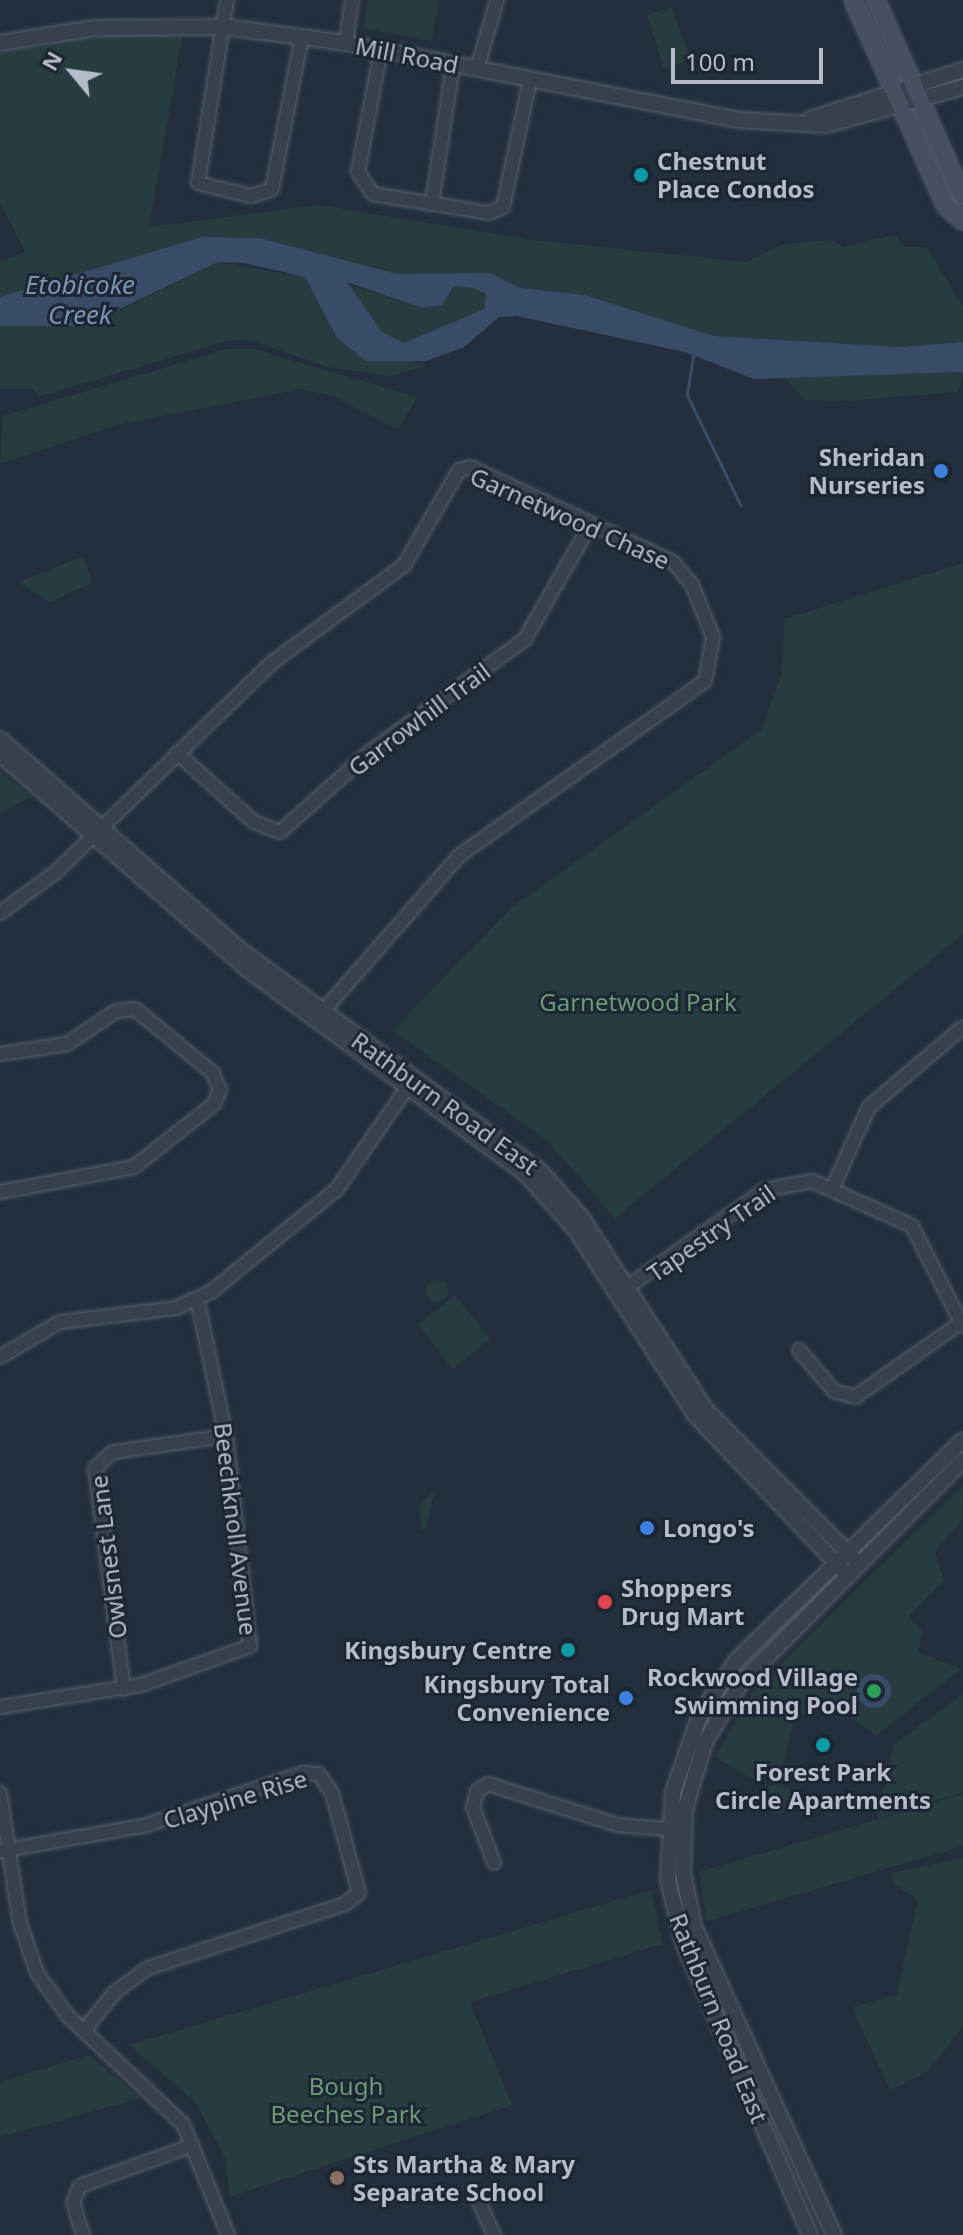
<!DOCTYPE html>
<html>
<head>
<meta charset="utf-8">
<style>
	body { margin:0 }
	#map { position:relative; width:963px; height:2235px; overflow:hidden; background:#242f3e; font-family:"Noto Sans",sans-serif }
	div>[style] { position:absolute }
	[style*='--x'] { left:calc(var(--x)*1px); top:calc(var(--y)*1px); width:calc(var(--w)*1px); rotate:calc(var(--a)*1deg) }
	.green>* { inset:0; background:#263c3f }
	.round { border-radius:50% }
	.water>* { inset:0; background:#394c67 }
	.stream>* { height:3px; margin:-1.5px; padding:0 1.5px; transform-origin:1.5px; border-radius:1.5px; background:#394c67 }
	.roads { filter:drop-shadow(0 0 2px #565f6c) drop-shadow(0 0 2px #565f6c) }
	.minor>* { height:12px; margin:-6px; padding:0 6px; transform-origin:6px; border-radius:6px; background:#38414e }
	.tertiary>* { height:14px; margin:-7px; padding:0 7px; transform-origin:7px; border-radius:7px; background:#38414e }
	.secondary>* { height:16px; margin:-8px; padding:0 8px; transform-origin:8px; border-radius:8px; background:#465061 }
	.dots>* { width:22px; height:22px; translate:-50% -50%; box-sizing:border-box; border:4px solid #1d2633; border-radius:50% }
	span { translate:-50% -50%; white-space:nowrap; text-align:center; line-height:1.15; -webkit-text-stroke:6px #1d2633; paint-order:stroke }
	.street-label { font-size:24px; color:#b4bcc9 }
	.poi-label { font-size:24px; color:#b4bcc9; font-weight:700 }
	.left { translate:0 -50%; text-align:left }
	.right { translate:-100% -50%; text-align:right }
	.park-label { font-size:24px; color:#6b9a76 }
	.water-label { font-size:26px; color:#7c92b1; font-style:italic }
	.north { position:absolute; left:32px; top:32px; width:80px; height:80px; -webkit-text-stroke:6px #1d2633; paint-order:stroke; rotate:299deg; font-size:22px; font-weight:700; line-height:32px; text-align:center; color:#b4bcc9 }
	.north::after { content:''; display:block; margin:auto; width:28px; height:36px; background:#b4bcc9; clip-path:polygon(50% 0,100% 100%,50% 72%,0 100%) }
	.scale { position:absolute; left:671px; top:48px; width:152px; height:36px; box-sizing:border-box; border:4px solid #b4bcc9; border-top:0; padding-left:10px; font-size:24px; line-height:28px; white-space:nowrap; color:#b4bcc9; -webkit-text-stroke:6px #1d2633; paint-order:stroke }
</style>
</head>
<body>
<div id="map">
	<div class="green">
		<i style="clip-path:polygon(368px 0,439px 0,432px 41px,363px 28px)"></i>
		<i style="clip-path:polygon(672px 7px,690px 60px,664px 69px,647px 15px)"></i>
		<i style="clip-path:polygon(183px 32px,149px 227px,318px 205px,533px 240px,746px 262px,784px 244px,830px 240px,843px 247px,895px 235px,903px 247px,927px 247px,963px 307px,963px 342px,899px 347px,714px 336px,585px 295px,520px 288px,490px 273px,397px 275px,260px 238px,201px 237px,0 297px,0 262px,25px 252px,0 203px,0 52px,87px 37px)"></i>
		<i style="clip-path:polygon(218px 262px,305px 277px,337px 338px,427px 366px,390px 376px,327px 367px,251px 340px,227px 341px,40px 396px,32px 389px,0 389px,0 326px,97px 322px)"></i>
		<i style="clip-path:polygon(344px 283px,422px 308px,450px 296px,454px 286px,474px 288px,486px 294px,484px 309px,404px 343px,382px 332px)"></i>
		<i style="clip-path:polygon(228px 349px,253px 349px,417px 397px,398px 430px,332px 396px,301px 389px,117px 425px,0 464px,3px 416px)"></i>
		<i style="clip-path:polygon(963px 372px,958px 392px,848px 401px,806px 400px,784px 377px)"></i>
		<i style="clip-path:polygon(83px 556px,92px 583px,49px 602px,18px 582px)"></i>
		<i style="clip-path:polygon(963px 563px,963px 934px,615px 1218px,548px 1141px,393px 1031px,512px 907px,761px 730px,781px 676px,785px 619px)"></i>
		<i style="clip-path:polygon(0 771px,31px 796px,0 814px)"></i>
		<i class="round" style="left:426px;top:1280px;width:22px;height:22px"></i>
		<i style="clip-path:polygon(455px 1295px,490px 1339px,453px 1369px,418px 1324px)"></i>
		<i style="clip-path:polygon(963px 1485px,962px 1519px,935px 1552px,944px 1581px,908px 1616px,923px 1632px,918px 1652px,961px 1669px,876px 1736px,830px 1702px,794px 1720px,783px 1765px,766px 1770px,757px 1782px,715px 1757px,752px 1693px)"></i>
		<i style="clip-path:polygon(435px 1489px,426px 1528px,421px 1530px,419px 1506px)"></i>
		<i style="clip-path:polygon(963px 1694px,963px 1792px,878px 1818px,894px 1744px)"></i>
		<i class="round" style="left:763px;top:1784px;width:30px;height:30px"></i>
		<i style="clip-path:polygon(963px 1794px,963px 1846px,707px 1921px,699px 1872px)"></i>
		<i style="clip-path:polygon(963px 1858px,963px 2026px,928px 2071px,890px 2090px,852px 2008px,897px 1994px,918px 1900px,893px 1883px,891px 1873px)"></i>
		<i style="clip-path:polygon(651px 1890px,662px 1944px,470px 2002px,512px 2105px,229px 2197px,226px 2159px,195px 2102px,129px 2045px)"></i>
		<i style="clip-path:polygon(89px 2055px,141px 2098px,0 2137px,0 2082px)"></i>
	</div>
	<div class="water">
		<i style="clip-path:polygon(evenodd,202px 237px,260px 238px,397px 274px,490px 273px,520px 288px,585px 295px,714px 336px,899px 347px,963px 342px,963px 372px,754px 379px,685px 352px,517px 316px,499px 317px,464px 347px,426px 361px,366px 361px,337px 338px,305px 277px,244px 263px,218px 262px,84px 326px,0 326px,0 297px,202px 237px,347px 282px,422px 308px,442px 305px,454px 286px,474px 288px,486px 294px,484px 309px,404px 343px,382px 332px,347px 282px)"></i>
		<i class="round" style="left:857px;top:1674px;width:34px;height:34px"></i>
	</div>
	<div class="stream">
		<i style="--x:693;--y:356;--w:39;--a:99"></i>
		<i style="--x:687;--y:395;--w:123;--a:64.1"></i>
	</div>
	<div class="roads">
		<div class="minor">
			<i style="--x:227;--y:0;--w:185;--a:99"></i>
			<i style="--x:198;--y:183;--w:55;--a:13.8"></i>
			<i style="--x:251;--y:196;--w:22;--a:-18"></i>
			<i style="--x:272;--y:189;--w:156;--a:-78.9"></i>
			<i style="--x:346;--y:43;--w:43;--a:-82.1"></i>
			<i style="--x:381;--y:50;--w:124;--a:100.7"></i>
			<i style="--x:358;--y:172;--w:27;--a:56"></i>
			<i style="--x:373;--y:194;--w:118;--a:9.3"></i>
			<i style="--x:489;--y:213;--w:15;--a:-23"></i>
			<i style="--x:503;--y:207;--w:130;--a:-78"></i>
			<i style="--x:477;--y:69;--w:72;--a:-73.8"></i>
			<i style="--x:432;--y:204;--w:141;--a:-81.4"></i>
			<i style="--x:177;--y:753;--w:103;--a:41.9"></i>
			<i style="--x:254;--y:822;--w:28;--a:21"></i>
			<i style="--x:280;--y:832;--w:122;--a:-41.7"></i>
			<i style="--x:371;--y:751;--w:190;--a:-36"></i>
			<i style="--x:525;--y:639;--w:131;--a:-60.3"></i>
			<i style="--x:0;--y:913;--w:69;--a:-36.2"></i>
			<i style="--x:56;--y:872;--w:303;--a:-44.1"></i>
			<i style="--x:274;--y:661;--w:162;--a:-36.4"></i>
			<i style="--x:404;--y:565;--w:110;--a:-59.9"></i>
			<i style="--x:459;--y:470;--w:11;--a:-15"></i>
			<i style="--x:470;--y:467;--w:224;--a:25.1"></i>
			<i style="--x:673;--y:562;--w:30;--a:50"></i>
			<i style="--x:692;--y:585;--w:56;--a:68"></i>
			<i style="--x:713;--y:637;--w:45;--a:100.3"></i>
			<i style="--x:705;--y:681;--w:302;--a:144.6"></i>
			<i style="--x:459;--y:856;--w:213;--a:131.2"></i>
			<i style="--x:0;--y:1054;--w:68;--a:-8.5"></i>
			<i style="--x:67;--y:1044;--w:59;--a:-34"></i>
			<i style="--x:116;--y:1011;--w:19;--a:-6"></i>
			<i style="--x:135;--y:1009;--w:101;--a:39.4"></i>
			<i style="--x:213;--y:1073;--w:18;--a:68"></i>
			<i style="--x:220;--y:1090;--w:15;--a:113"></i>
			<i style="--x:214;--y:1104;--w:102;--a:141.8"></i>
			<i style="--x:134;--y:1167;--w:136;--a:169.4"></i>
			<i style="--x:833;--y:1187;--w:88;--a:-65.8"></i>
			<i style="--x:869;--y:1107;--w:123;--a:-40.4"></i>
			<i style="--x:626;--y:1288;--w:170;--a:-35.2"></i>
			<i style="--x:765;--y:1190;--w:48;--a:-10.8"></i>
			<i style="--x:812;--y:1181;--w:110;--a:24.2"></i>
			<i style="--x:912;--y:1226;--w:112;--a:63"></i>
			<i style="--x:799;--y:1350;--w:54;--a:49.5"></i>
			<i style="--x:834;--y:1391;--w:22;--a:16"></i>
			<i style="--x:855;--y:1397;--w:132;--a:-35.1"></i>
			<i style="--x:0;--y:1357;--w:69;--a:-30.3"></i>
			<i style="--x:60;--y:1322;--w:117;--a:-6.9"></i>
			<i style="--x:176;--y:1308;--w:40;--a:-25"></i>
			<i style="--x:212;--y:1291;--w:161;--a:-39.2"></i>
			<i style="--x:337;--y:1189;--w:130;--a:-55.3"></i>
			<i style="--x:124;--y:1689;--w:223;--a:-97.5"></i>
			<i style="--x:95;--y:1468;--w:24;--a:-42"></i>
			<i style="--x:113;--y:1452;--w:114;--a:-8.1"></i>
			<i style="--x:0;--y:1707;--w:143;--a:-8.9"></i>
			<i style="--x:141;--y:1685;--w:116;--a:-19.7"></i>
			<i style="--x:250;--y:1646;--w:211;--a:-96.5"></i>
			<i style="--x:226;--y:1436;--w:141;--a:-101.9"></i>
			<i style="--x:0;--y:1793;--w:132;--a:81.3"></i>
			<i style="--x:20;--y:1923;--w:53;--a:71.2"></i>
			<i style="--x:37;--y:1973;--w:53;--a:54.2"></i>
			<i style="--x:68;--y:2016;--w:158;--a:43.2"></i>
			<i style="--x:183;--y:2124;--w:120;--a:67.9"></i>
			<i style="--x:0;--y:1851;--w:149;--a:-10"></i>
			<i style="--x:147;--y:1825;--w:164;--a:-18.4"></i>
			<i style="--x:303;--y:1773;--w:16;--a:4"></i>
			<i style="--x:319;--y:1774;--w:23;--a:56"></i>
			<i style="--x:332;--y:1793;--w:104;--a:74.9"></i>
			<i style="--x:359;--y:1893;--w:18;--a:142"></i>
			<i style="--x:345;--y:1904;--w:207;--a:162"></i>
			<i style="--x:148;--y:1968;--w:41;--a:144"></i>
			<i style="--x:115;--y:1992;--w:49;--a:129.2"></i>
			<i style="--x:494;--y:1863;--w:60;--a:-110.6"></i>
			<i style="--x:473;--y:1807;--w:16;--a:-76"></i>
			<i style="--x:477;--y:1791;--w:13;--a:-32"></i>
			<i style="--x:488;--y:1784;--w:135;--a:17.6"></i>
			<i style="--x:617;--y:1825;--w:62;--a:4.6"></i>
			<i style="--x:476;--y:2195;--w:44;--a:65.8"></i>
			<i style="--x:83;--y:2235;--w:34;--a:-107"></i>
			<i style="--x:73;--y:2203;--w:18;--a:-68"></i>
			<i style="--x:80;--y:2186;--w:120;--a:-19.9"></i>
		</div>
		<div class="tertiary">
			<i style="--x:0;--y:43;--w:96;--a:-9"></i>
			<i style="--x:95;--y:28;--w:130;--a:-0.4"></i>
			<i style="--x:225;--y:27;--w:122;--a:7.5"></i>
			<i style="--x:346;--y:43;--w:401;--a:11.1"></i>
			<i style="--x:740;--y:120;--w:86;--a:3.3"></i>
			<i style="--x:826;--y:125;--w:142;--a:-15.5"></i>
			<i style="--x:811;--y:119;--w:160;--a:-17.9"></i>
			<i style="--x:0;--y:739;--w:318;--a:41.3"></i>
			<i style="--x:239;--y:949;--w:374;--a:36.4"></i>
			<i style="--x:540;--y:1171;--w:62;--a:48.3"></i>
			<i style="--x:581;--y:1217;--w:229;--a:57.1"></i>
			<i style="--x:705;--y:1409;--w:217;--a:45.2"></i>
			<i style="--x:0;--y:754;--w:327;--a:41"></i>
			<i style="--x:247;--y:969;--w:345;--a:36.3"></i>
			<i style="--x:525;--y:1173;--w:76;--a:48.2"></i>
			<i style="--x:576;--y:1230;--w:220;--a:57.2"></i>
			<i style="--x:695;--y:1415;--w:220;--a:46.3"></i>
			<i style="--x:810;--y:2235;--w:320;--a:-113.4"></i>
			<i style="--x:683;--y:1941;--w:63;--a:-103.8"></i>
			<i style="--x:668;--y:1880;--w:88;--a:-86.7"></i>
			<i style="--x:673;--y:1792;--w:82;--a:-70.7"></i>
			<i style="--x:700;--y:1715;--w:66;--a:-56.1"></i>
			<i style="--x:737;--y:1660;--w:315;--a:-44.2"></i>
			<i style="--x:834;--y:2235;--w:338;--a:-114.4"></i>
			<i style="--x:694;--y:1927;--w:55;--a:-101.5"></i>
			<i style="--x:683;--y:1873;--w:64;--a:-88.2"></i>
			<i style="--x:685;--y:1809;--w:70;--a:-73.4"></i>
			<i style="--x:705;--y:1742;--w:68;--a:-58.9"></i>
			<i style="--x:740;--y:1684;--w:316;--a:-45.1"></i>
		</div>
		<div class="secondary">
			<i style="--x:853;--y:0;--w:225;--a:65.8"></i>
			<i style="--x:945;--y:205;--w:24;--a:42"></i>
			<i style="--x:876;--y:0;--w:214;--a:66.1"></i>
		</div>
	</div>
	<div class="dots">
		<i style="left:641px;top:175px;background:#0f9aa8"></i>
		<i style="left:941px;top:471px;background:#3f7fe0"></i>
		<i style="left:647px;top:1528px;background:#3f7fe0"></i>
		<i style="left:605px;top:1602px;background:#e0444e"></i>
		<i style="left:568px;top:1650px;background:#0f9aa8"></i>
		<i style="left:874px;top:1691px;background:#2e9e5b"></i>
		<i style="left:626px;top:1698px;background:#3f7fe0"></i>
		<i style="left:823px;top:1745px;background:#0f9aa8"></i>
		<i style="left:337px;top:2178px;background:#8d6e63"></i>
	</div>
	<div class="street-label">
		<span style="left:407px;top:55px;rotate:11deg">Mill Road</span>
		<span style="left:570px;top:518px;rotate:24deg">Garnetwood Chase</span>
		<span style="left:419px;top:719px;rotate:-37deg">Garrowhill Trail</span>
		<span style="left:445px;top:1103px;rotate:36deg">Rathburn Road East</span>
		<span style="left:711px;top:1233px;rotate:-35deg">Tapestry Trail</span>
		<span style="left:236px;top:1529px;rotate:83deg">Beechknoll Avenue</span>
		<span style="left:108px;top:1557px;rotate:-97deg">Owlsnest Lane</span>
		<span style="left:235px;top:1799px;rotate:-17deg">Claypine Rise</span>
		<span style="left:719px;top:2018px;rotate:68deg">Rathburn Road East</span>
	</div>
	<div class="poi-label">
		<span class="left" style="left:657px;top:175px">Chestnut<br>Place Condos</span>
		<span class="right" style="left:925px;top:471px">Sheridan<br>Nurseries</span>
		<span class="left" style="left:663px;top:1528px">Longo's</span>
		<span class="left" style="left:621px;top:1602px">Shoppers<br>Drug Mart</span>
		<span class="right" style="left:552px;top:1650px">Kingsbury Centre</span>
		<span class="right" style="left:858px;top:1691px">Rockwood Village<br>Swimming Pool</span>
		<span class="right" style="left:610px;top:1698px">Kingsbury Total<br>Convenience</span>
		<span style="left:823px;top:1786px">Forest Park<br>Circle Apartments</span>
		<span class="left" style="left:353px;top:2178px">Sts Martha &amp; Mary<br>Separate School</span>
	</div>
	<div class="park-label">
		<span style="left:638px;top:1002px">Garnetwood Park</span>
		<span style="left:346px;top:2100px">Bough<br>Beeches Park</span>
	</div>
	<div class="water-label">
		<span style="left:80px;top:300px">Etobicoke<br>Creek</span>
	</div>
	<div class="north">N</div>
	<div class="scale">100 m</div>
</div>
</body>
</html>
